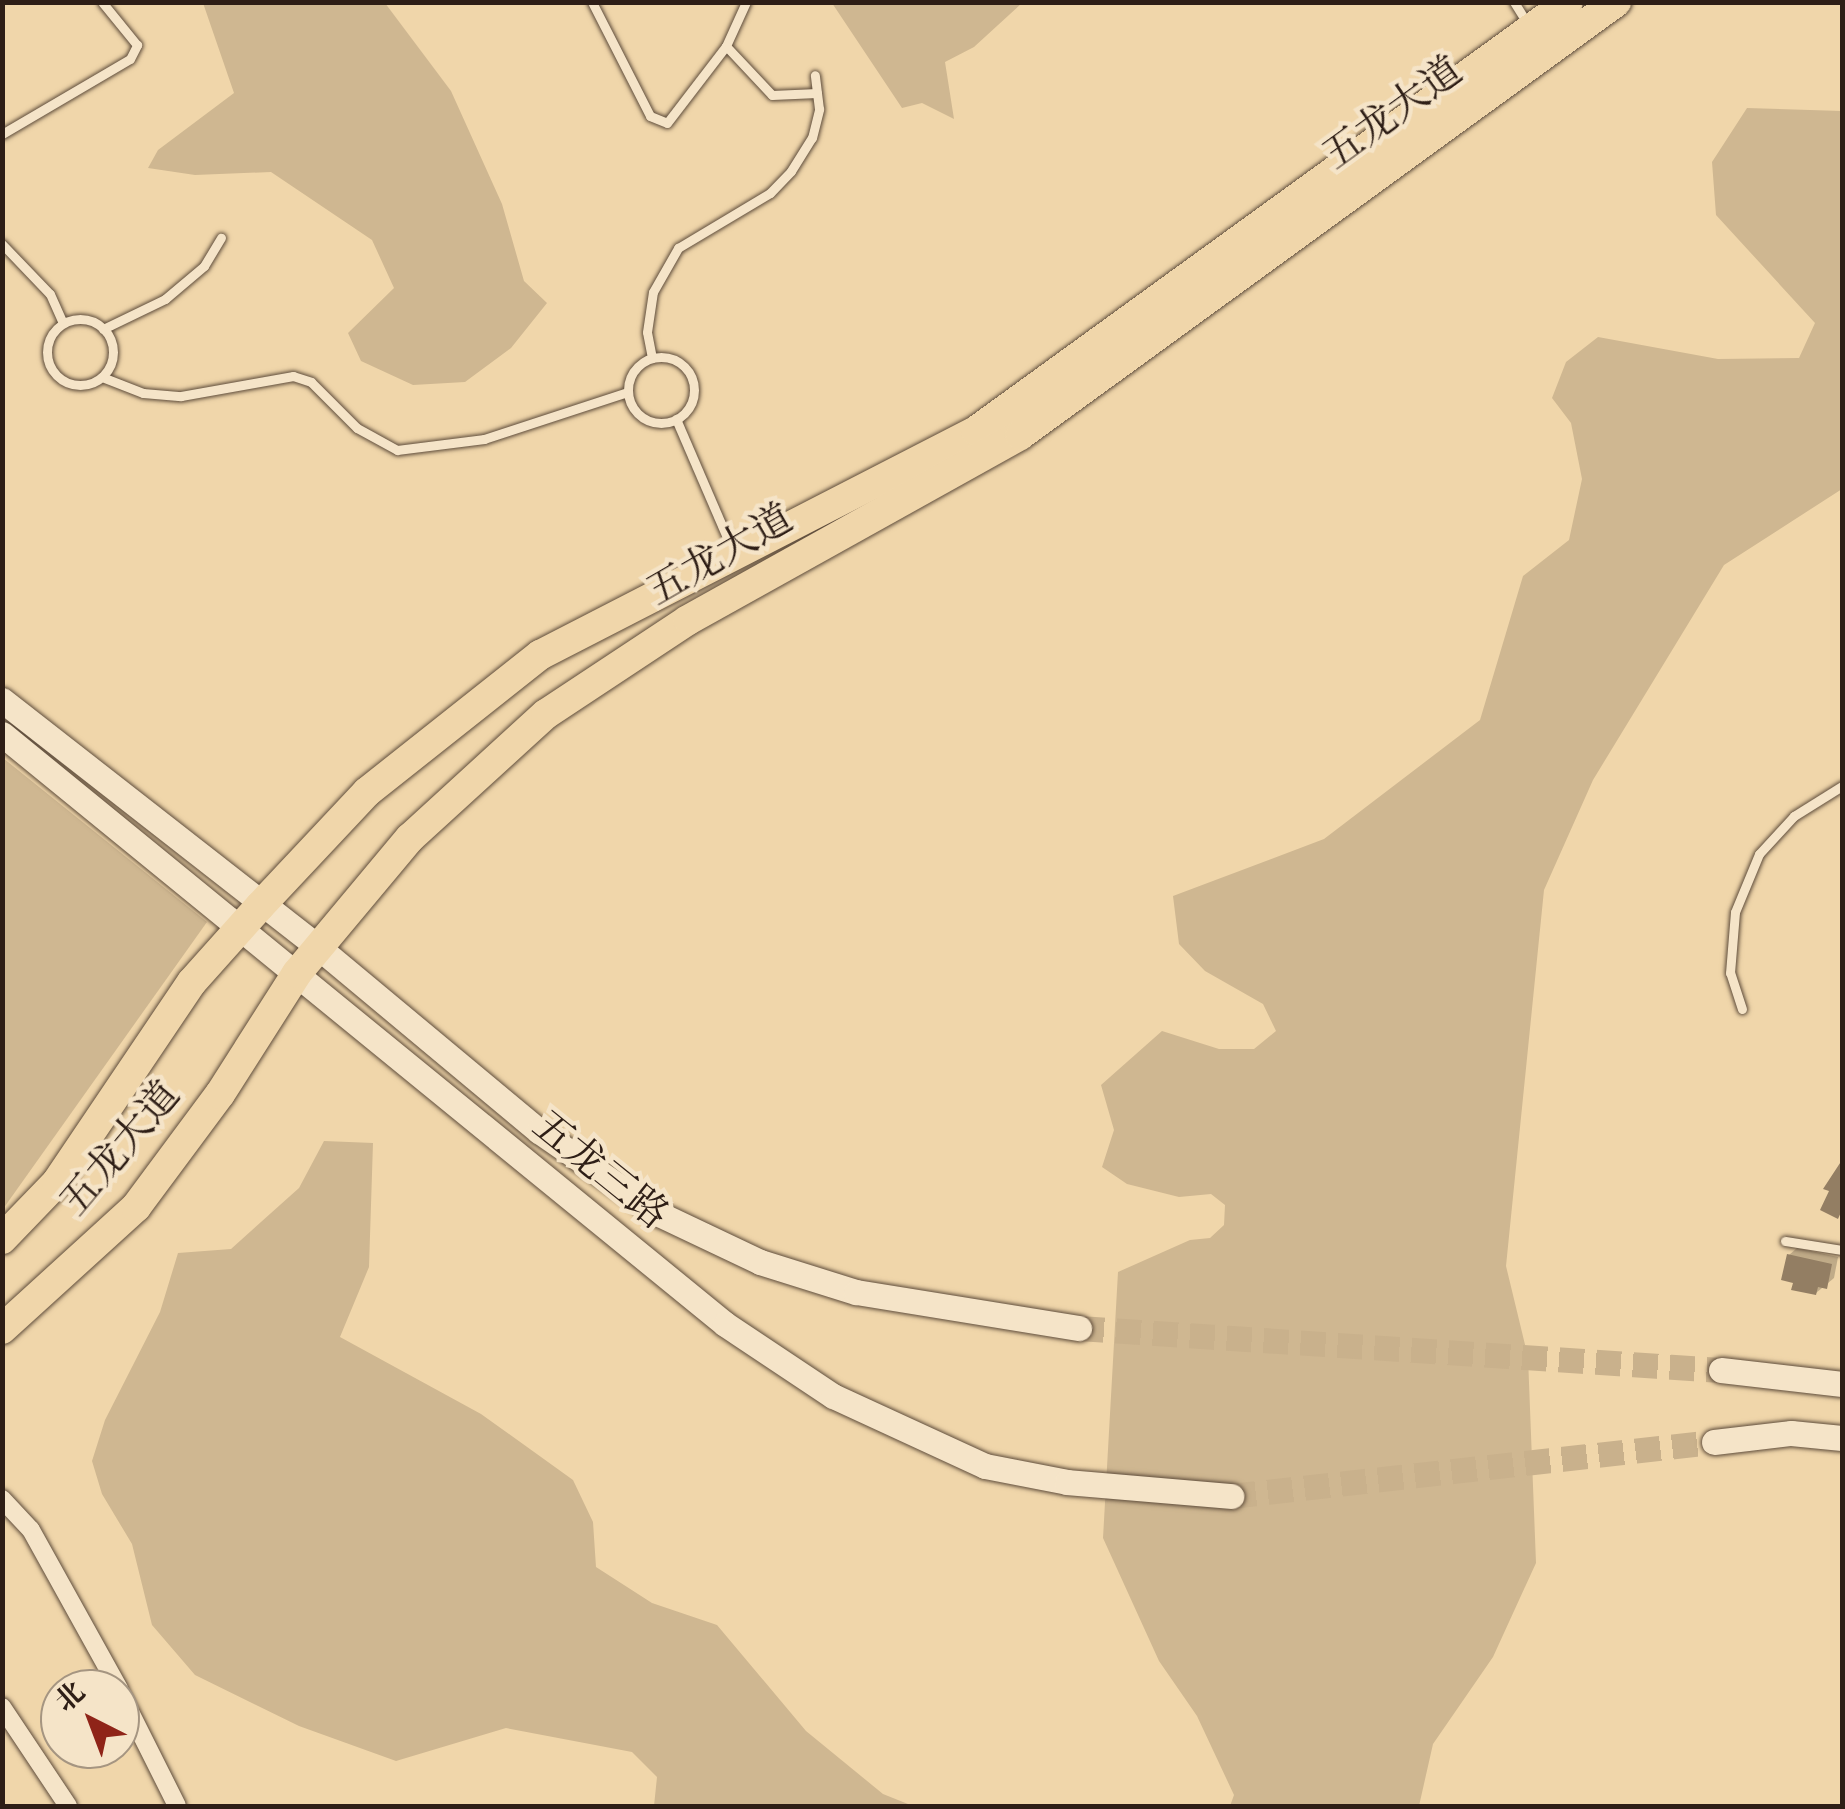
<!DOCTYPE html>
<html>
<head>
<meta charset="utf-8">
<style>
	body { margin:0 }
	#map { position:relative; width:1845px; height:1809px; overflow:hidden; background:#f0d6aa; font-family:Vollkorn,"Noto Serif SC",serif }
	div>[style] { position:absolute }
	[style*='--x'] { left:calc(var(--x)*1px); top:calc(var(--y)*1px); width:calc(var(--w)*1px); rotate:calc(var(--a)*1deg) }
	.green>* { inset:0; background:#cfb791 }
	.shadow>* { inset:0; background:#0003 }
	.building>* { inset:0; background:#937e63 }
	.secondary-tunnel>* { height:25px; margin-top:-12.5px; transform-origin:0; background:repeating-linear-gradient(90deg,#c9b18c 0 25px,transparent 0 37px) }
	.roads { filter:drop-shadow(0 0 2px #5e4c3b) drop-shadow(0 0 2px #5e4c3b) }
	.service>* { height:9px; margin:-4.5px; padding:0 4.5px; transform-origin:4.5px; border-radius:4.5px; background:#f5e4c8 }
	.service>.ring { margin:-4.5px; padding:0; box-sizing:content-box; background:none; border:9px solid #f5e4c8; border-radius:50% }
	.minor>* { height:18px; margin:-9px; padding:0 9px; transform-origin:9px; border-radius:9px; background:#f5e4c8 }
	.secondary>* { height:25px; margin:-12.5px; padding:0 12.5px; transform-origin:12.5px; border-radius:12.5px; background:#f5e4c8 }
	.primary>* { height:30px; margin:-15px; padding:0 15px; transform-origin:15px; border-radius:15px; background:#f0d6aa }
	span { translate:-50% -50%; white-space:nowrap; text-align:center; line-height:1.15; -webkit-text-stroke:9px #f5e4c8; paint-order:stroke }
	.street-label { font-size:40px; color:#2e1e16 }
	.frame { position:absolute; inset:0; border:5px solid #2e1e16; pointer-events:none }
	.north { position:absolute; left:40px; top:1669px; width:100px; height:100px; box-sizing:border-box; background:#f5e4c8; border:2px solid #a59581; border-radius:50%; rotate:318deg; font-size:28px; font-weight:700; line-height:40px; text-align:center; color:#2e1e16 }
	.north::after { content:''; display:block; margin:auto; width:35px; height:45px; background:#8f2418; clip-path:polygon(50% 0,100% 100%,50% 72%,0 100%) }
</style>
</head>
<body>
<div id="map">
	<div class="green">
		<i style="clip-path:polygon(203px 3px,385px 3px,451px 91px,502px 204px,524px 281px,547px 303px,511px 348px,465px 382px,413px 385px,361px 361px,348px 333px,394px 288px,372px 240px,271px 172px,195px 175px,148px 168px,158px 150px,234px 93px)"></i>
		<i style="clip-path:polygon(832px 3px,1022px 3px,974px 47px,945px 62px,954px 119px,922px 103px,902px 108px)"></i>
		<i style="clip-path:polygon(1747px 108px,1842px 111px,1842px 489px,1724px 565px,1593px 780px,1544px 890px,1506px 1266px,1528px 1357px,1536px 1563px,1493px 1657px,1433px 1744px,1419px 1806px,1230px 1806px,1234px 1795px,1197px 1716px,1159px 1661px,1103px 1538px,1118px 1272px,1190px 1240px,1210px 1238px,1224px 1225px,1225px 1205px,1211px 1194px,1179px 1197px,1127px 1184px,1102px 1167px,1114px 1130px,1101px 1085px,1162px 1031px,1219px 1049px,1254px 1049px,1276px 1031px,1263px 1004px,1205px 971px,1179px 944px,1173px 896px,1324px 839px,1480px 720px,1523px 576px,1569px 540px,1582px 479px,1571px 423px,1552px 398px,1566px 362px,1598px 337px,1718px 359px,1799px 358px,1815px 323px,1716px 215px,1712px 162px)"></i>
		<i style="clip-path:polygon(3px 758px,207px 922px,3px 1209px)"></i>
		<i style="clip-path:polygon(324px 1141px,373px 1143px,369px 1267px,340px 1337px,481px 1414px,573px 1480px,593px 1522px,596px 1567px,652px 1603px,717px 1625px,806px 1731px,883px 1794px,913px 1806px,654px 1806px,657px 1777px,632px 1752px,506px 1728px,396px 1761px,299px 1726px,195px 1675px,152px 1625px,132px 1544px,102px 1494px,92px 1461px,105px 1420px,160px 1312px,178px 1253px,231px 1249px,299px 1188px)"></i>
	</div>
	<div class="shadow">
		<i style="clip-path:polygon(1797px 1248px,1838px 1257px,1834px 1278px,1816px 1293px,1796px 1281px,1789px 1255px)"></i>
	</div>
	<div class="building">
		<i style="clip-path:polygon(1842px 1160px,1842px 1210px,1838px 1219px,1820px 1210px,1829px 1191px,1823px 1189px)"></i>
		<i style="clip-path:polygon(1787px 1254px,1832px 1264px,1827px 1289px,1818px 1287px,1816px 1295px,1791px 1290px,1793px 1283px,1781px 1280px)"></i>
	</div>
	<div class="secondary-tunnel">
		<i style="--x:1079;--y:1328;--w:643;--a:3.74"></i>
		<i style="--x:1231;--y:1496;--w:486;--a:-6.4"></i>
	</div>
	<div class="roads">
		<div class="service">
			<i style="--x:592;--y:2;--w:128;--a:63"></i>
			<i style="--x:650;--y:116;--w:18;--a:22"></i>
			<i style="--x:667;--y:123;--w:97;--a:-52.5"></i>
			<i style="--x:726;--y:46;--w:48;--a:-65.6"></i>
			<i style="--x:1514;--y:2;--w:25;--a:58"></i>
			<i style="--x:726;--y:46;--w:67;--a:46.8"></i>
			<i style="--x:772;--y:95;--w:45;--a:-2.5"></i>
			<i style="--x:2;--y:134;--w:148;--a:-30.4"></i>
			<i style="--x:130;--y:59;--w:16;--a:-63"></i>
			<i style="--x:137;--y:45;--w:55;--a:-129.1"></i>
			<i style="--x:2;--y:244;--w:69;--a:46.2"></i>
			<i style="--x:50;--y:294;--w:32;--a:66"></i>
			<i class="ring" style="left:47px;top:319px;width:57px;height:57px"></i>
			<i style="--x:103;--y:329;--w:69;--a:-25.8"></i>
			<i style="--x:165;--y:299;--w:51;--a:-40.2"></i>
			<i style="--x:204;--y:266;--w:33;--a:-59"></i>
			<i class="ring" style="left:628px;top:357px;width:57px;height:57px"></i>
			<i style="--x:652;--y:358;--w:26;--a:-101"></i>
			<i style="--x:647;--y:332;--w:40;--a:-81.5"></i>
			<i style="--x:653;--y:292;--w:51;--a:-60.4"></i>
			<i style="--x:678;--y:248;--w:107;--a:-30.9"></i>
			<i style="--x:770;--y:193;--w:30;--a:-46"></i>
			<i style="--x:791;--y:171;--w:39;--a:-58"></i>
			<i style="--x:812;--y:138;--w:30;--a:-76"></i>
			<i style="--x:819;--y:109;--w:34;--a:-97"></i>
			<i style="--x:102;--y:377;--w:44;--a:21.3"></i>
			<i style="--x:143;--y:393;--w:38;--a:5"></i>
			<i style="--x:181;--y:396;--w:114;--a:-10.1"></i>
			<i style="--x:293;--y:376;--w:19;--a:18"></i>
			<i style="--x:311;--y:382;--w:65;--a:45"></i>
			<i style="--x:357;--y:428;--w:46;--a:28.8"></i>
			<i style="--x:397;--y:450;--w:88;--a:-7.2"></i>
			<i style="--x:484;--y:439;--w:151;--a:-18.1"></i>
			<i style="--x:676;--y:419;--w:142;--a:66.7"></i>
			<i style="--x:1742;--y:1009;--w:38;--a:-108"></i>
			<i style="--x:1730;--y:973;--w:61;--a:-85.3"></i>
			<i style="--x:1735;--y:912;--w:63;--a:-67.5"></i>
			<i style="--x:1759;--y:854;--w:52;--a:-47.4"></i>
			<i style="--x:1794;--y:816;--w:57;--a:-32"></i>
			<i style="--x:1785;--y:1241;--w:58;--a:9"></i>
		</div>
		<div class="minor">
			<i style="--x:2;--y:1499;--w:42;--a:46.9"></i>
			<i style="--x:31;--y:1530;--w:182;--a:61"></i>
			<i style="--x:120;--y:1692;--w:127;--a:63.4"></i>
			<i style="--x:2;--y:1707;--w:119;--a:56.3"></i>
		</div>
		<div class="secondary">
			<i style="--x:2;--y:700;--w:401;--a:38"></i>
			<i style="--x:318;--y:947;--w:288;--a:39.8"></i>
			<i style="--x:539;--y:1131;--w:146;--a:34.7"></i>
			<i style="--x:659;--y:1214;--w:112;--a:25.4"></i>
			<i style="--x:760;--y:1262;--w:101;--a:17.4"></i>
			<i style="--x:856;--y:1292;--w:226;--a:9.2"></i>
			<i style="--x:2;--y:734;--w:933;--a:39.22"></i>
			<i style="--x:725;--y:1324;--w:130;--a:33.7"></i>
			<i style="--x:833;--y:1396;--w:167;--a:24.7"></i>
			<i style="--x:985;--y:1466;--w:84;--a:11"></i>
			<i style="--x:1067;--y:1482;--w:165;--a:4.9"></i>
			<i style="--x:1721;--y:1370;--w:122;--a:6.6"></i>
			<i style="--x:1714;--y:1442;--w:78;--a:-6.7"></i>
			<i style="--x:1791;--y:1433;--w:51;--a:5.6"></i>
		</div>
		<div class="primary">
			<i style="--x:2;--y:1239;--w:79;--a:-46"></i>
			<i style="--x:57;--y:1182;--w:241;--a:-56"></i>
			<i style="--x:192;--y:982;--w:102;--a:-48.2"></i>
			<i style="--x:260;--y:906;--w:156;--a:-46.8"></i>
			<i style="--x:367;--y:792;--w:221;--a:-38.4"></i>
			<i style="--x:540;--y:655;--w:490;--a:-27.2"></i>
			<i style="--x:976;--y:431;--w:731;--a:-35.93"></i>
			<i style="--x:2;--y:1329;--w:181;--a:-42.3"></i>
			<i style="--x:136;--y:1207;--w:141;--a:-53.4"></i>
			<i style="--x:220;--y:1094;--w:143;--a:-57.5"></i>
			<i style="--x:297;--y:973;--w:176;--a:-50.1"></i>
			<i style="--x:410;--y:838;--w:184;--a:-42.4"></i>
			<i style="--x:546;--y:714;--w:170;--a:-33.5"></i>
			<i style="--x:688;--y:620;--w:380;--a:-29.1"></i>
			<i style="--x:1020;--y:435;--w:737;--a:-36"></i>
		</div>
	</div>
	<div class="street-label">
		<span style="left:1394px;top:115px;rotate:-36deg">五龙大道</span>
		<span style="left:721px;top:557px;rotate:-30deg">五龙大道</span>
		<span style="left:122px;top:1150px;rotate:-50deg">五龙大道</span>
		<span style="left:599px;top:1172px;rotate:39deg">五龙三路</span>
	</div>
	<div class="frame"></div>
	<div class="north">北</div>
</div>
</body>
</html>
